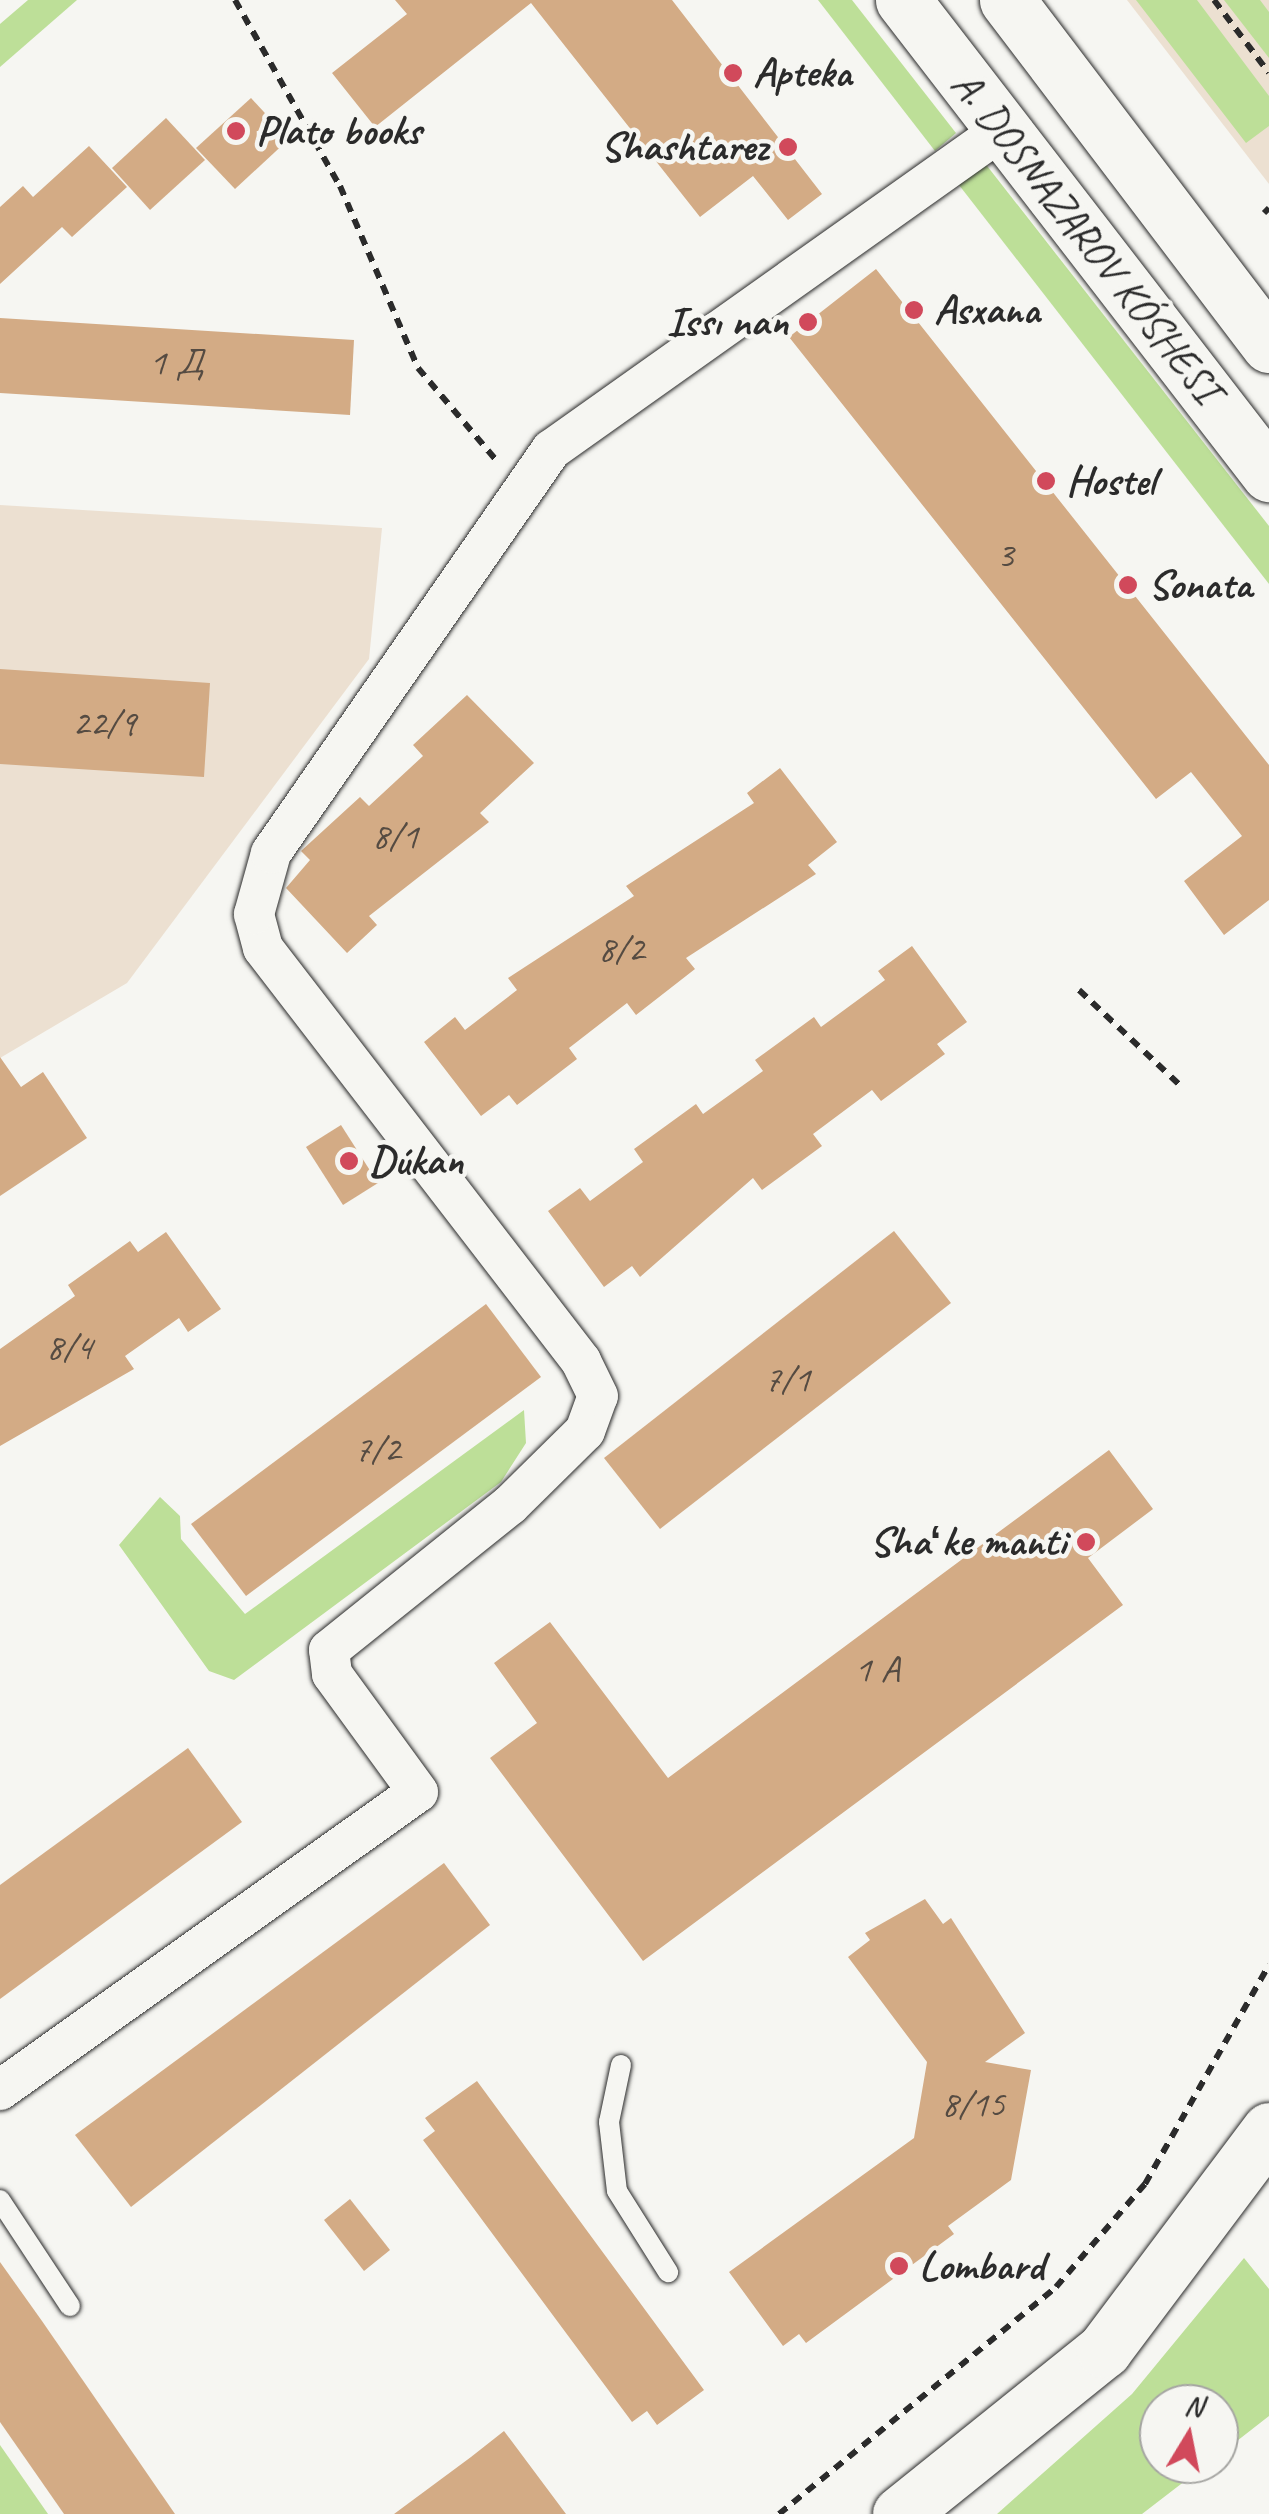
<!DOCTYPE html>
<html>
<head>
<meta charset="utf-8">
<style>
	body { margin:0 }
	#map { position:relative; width:1269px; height:2514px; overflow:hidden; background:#f6f6f2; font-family:Caveat,sans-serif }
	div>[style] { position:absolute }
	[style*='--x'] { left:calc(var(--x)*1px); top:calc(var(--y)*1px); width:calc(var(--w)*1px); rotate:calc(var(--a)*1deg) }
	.built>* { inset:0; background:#ece0d1 }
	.green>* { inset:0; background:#bddf98 }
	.building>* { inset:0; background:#d3ab85 }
	.path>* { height:6px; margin-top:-3px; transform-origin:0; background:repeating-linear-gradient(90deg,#2b2b2b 0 10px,transparent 0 18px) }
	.roads { filter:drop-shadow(0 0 2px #2b2b2b) drop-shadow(0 0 2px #2b2b2b) }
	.service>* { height:20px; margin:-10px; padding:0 10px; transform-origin:10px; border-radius:10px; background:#f6f6f2 }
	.minor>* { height:40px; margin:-20px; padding:0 20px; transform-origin:20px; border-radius:20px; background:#f6f6f2 }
	.secondary>* { height:55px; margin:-27.5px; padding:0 27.5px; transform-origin:27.5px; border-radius:27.5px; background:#f6f6f2 }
	.dots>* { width:28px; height:28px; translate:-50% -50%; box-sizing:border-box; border:5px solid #f6f6f2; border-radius:50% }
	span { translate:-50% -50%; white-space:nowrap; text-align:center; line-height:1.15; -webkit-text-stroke:9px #f6f6f2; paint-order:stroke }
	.number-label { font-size:38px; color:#554b42 }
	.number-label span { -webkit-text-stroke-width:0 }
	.poi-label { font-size:42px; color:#2b2b2b; font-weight:700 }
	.left { translate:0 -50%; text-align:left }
	.right { translate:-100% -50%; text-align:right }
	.street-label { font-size:42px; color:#2b2b2b }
	.north { position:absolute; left:1139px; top:2384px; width:100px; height:100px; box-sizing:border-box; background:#f6f6f2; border:2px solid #a5a5a2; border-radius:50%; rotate:10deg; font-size:28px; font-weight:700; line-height:40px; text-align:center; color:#2b2b2b }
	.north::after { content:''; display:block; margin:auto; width:35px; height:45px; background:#d1495b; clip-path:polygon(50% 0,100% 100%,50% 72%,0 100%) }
</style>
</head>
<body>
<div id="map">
	<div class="built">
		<i style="clip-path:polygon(1127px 0,1269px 0,1269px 184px)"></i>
		<i style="clip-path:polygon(0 505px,382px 528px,369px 659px,127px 983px,0 1058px)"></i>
	</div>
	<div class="green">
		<i style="clip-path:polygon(28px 0,77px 0,0 67px,0 24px)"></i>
		<i style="clip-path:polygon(818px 0,852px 0,956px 133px,935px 151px)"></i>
		<i style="clip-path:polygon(1136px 0,1197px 0,1269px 96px,1269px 126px,1246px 143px)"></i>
		<i style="clip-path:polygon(1224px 0,1260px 0,1269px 12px,1269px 58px)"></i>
		<i style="clip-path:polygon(984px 162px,1269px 526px,1269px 584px,952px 176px)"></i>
		<i style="clip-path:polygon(524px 1410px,526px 1443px,501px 1482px,234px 1680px,209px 1671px,119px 1545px,160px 1497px,180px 1516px,181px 1539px,245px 1614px)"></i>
		<i style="clip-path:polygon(1244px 2258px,1269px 2289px,1269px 2416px,1219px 2455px,1219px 2404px,1159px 2404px,1159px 2464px,1207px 2464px,1142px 2514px,997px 2514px,1132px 2394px)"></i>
		<i style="clip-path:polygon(0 2445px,48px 2514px,0 2514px)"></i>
	</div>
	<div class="building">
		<i style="clip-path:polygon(395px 0,672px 0,822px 194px,788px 220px,753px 176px,700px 217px,531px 3px,375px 127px,332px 73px,407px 14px)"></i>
		<i style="clip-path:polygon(251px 98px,289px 139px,235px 189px,196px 148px)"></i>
		<i style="clip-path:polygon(166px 118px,205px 160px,150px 210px,112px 168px)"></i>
		<i style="clip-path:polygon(89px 146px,127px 187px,72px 237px,62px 227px,0 284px,0 207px,23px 186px,33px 197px)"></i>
		<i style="clip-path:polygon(876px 269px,1269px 765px,1269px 900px,1224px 935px,1184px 881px,1242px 836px,1191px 772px,1156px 799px,789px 337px)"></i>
		<i style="clip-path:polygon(0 318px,354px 340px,350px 415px,0 393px)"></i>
		<i style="clip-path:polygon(0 669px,210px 683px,204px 777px,0 764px)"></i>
		<i style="clip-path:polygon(467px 695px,534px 763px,480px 813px,489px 822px,369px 916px,377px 925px,347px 953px,286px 888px,310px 860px,301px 851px,360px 797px,369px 806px,423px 756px,413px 745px)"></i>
		<i style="clip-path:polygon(780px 768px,837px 842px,808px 865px,816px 874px,686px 958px,695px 969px,636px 1015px,627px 1003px,569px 1048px,577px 1059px,517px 1105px,509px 1095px,481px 1116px,424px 1042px,455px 1017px,465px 1030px,517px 990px,508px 978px,634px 896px,626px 886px,754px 803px,747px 793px)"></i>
		<i style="clip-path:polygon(912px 946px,967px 1022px,937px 1044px,945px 1054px,881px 1101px,872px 1090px,813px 1134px,822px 1146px,762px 1190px,753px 1178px,640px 1277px,632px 1266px,604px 1287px,548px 1211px,580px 1188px,590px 1201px,643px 1162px,634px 1149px,696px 1104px,703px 1114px,763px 1071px,755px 1060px,814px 1017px,821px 1027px,885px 980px,878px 971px)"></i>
		<i style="clip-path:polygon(0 1057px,21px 1087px,43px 1072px,87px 1138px,0 1196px)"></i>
		<i style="clip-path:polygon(341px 1125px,378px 1183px,343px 1205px,306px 1147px)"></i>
		<i style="clip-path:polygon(894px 1231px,951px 1303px,660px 1529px,604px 1458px)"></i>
		<i style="clip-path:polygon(166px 1232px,221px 1309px,188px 1332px,179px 1318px,125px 1356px,134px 1369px,0 1446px,0 1349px,75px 1296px,68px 1285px,130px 1241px,138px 1252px)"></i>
		<i style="clip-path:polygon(486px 1304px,541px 1377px,246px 1596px,191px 1524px)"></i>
		<i style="clip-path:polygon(1109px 1450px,1153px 1509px,1088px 1558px,1123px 1605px,643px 1961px,490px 1758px,537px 1723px,494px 1663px,550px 1622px,668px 1778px)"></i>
		<i style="clip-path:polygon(188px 1748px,242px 1822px,0 1999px,0 1885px)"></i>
		<i style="clip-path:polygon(444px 1863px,490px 1925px,131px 2207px,75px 2135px)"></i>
		<i style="clip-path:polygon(925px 1899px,943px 1924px,951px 1918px,1025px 2033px,985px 2062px,1031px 2070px,1011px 2180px,948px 2226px,954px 2234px,806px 2343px,799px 2334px,783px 2346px,729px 2272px,914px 2138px,927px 2062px,848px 1957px,870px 1940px,865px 1933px)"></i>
		<i style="clip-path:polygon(477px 2081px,704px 2390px,657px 2425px,647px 2411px,632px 2422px,423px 2140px,435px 2131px,425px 2118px)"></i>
		<i style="clip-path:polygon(350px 2199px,390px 2250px,364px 2271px,324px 2220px)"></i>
		<i style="clip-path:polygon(0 2262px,42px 2321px,175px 2514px,64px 2514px,0 2422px)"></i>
		<i style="clip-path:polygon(504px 2431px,566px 2514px,394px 2514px,471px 2457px)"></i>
	</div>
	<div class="path">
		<i style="--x:235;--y:0;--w:214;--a:60.6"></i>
		<i style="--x:340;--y:186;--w:198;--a:66.8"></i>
		<i style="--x:418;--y:368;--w:122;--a:49.7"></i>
		<i style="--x:1214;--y:0;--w:91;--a:53"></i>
		<i style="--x:1264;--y:213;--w:7;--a:-45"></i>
		<i style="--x:1079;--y:990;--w:141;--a:43.3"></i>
		<i style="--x:779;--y:2514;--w:358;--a:-39.3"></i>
		<i style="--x:1056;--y:2287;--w:136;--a:-49.2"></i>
		<i style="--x:1145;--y:2184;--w:252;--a:-60.5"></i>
	</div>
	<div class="roads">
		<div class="service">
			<i style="--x:621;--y:2065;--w:58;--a:101.9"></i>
			<i style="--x:609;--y:2122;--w:69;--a:83.4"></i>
			<i style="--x:617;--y:2191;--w:96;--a:57.8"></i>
			<i style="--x:0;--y:2200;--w:127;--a:56.6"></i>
		</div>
		<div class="minor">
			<i style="--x:0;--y:2090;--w:513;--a:-35.49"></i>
			<i style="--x:418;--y:1792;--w:146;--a:-126.1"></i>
			<i style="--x:332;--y:1674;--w:24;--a:-97"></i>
			<i style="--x:329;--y:1650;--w:232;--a:-38.7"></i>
			<i style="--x:510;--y:1505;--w:105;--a:-44.6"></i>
			<i style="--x:585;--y:1431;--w:37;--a:-70"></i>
			<i style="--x:598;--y:1396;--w:39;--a:-116"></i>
			<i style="--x:581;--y:1361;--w:521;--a:-127.6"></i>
			<i style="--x:263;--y:948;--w:35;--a:-105"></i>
			<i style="--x:254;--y:914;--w:63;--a:-74.4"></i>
			<i style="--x:271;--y:853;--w:491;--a:-55.2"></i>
			<i style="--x:551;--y:450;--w:553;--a:-35.36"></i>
		</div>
		<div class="secondary">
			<i style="--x:903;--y:0;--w:599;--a:52.33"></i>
			<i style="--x:1007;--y:0;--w:433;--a:52.8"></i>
			<i style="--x:900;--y:2514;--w:262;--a:-38.8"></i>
			<i style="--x:1104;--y:2350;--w:275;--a:-53.1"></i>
		</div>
	</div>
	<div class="dots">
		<i style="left:733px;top:73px;background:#d1495b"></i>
		<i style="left:236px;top:131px;background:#d1495b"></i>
		<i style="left:788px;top:147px;background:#d1495b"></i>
		<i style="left:914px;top:310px;background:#d1495b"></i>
		<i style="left:808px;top:322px;background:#d1495b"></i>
		<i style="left:1046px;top:481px;background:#d1495b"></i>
		<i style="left:1128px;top:585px;background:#d1495b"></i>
		<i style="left:349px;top:1161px;background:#d1495b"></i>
		<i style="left:1086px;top:1542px;background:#d1495b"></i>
		<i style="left:899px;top:2266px;background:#d1495b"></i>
	</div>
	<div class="number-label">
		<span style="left:176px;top:362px">1 Д</span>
		<span style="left:1005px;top:555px">3</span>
		<span style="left:104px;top:723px">22/9</span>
		<span style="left:395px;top:836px">8/1</span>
		<span style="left:621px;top:949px">8/2</span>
		<span style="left:69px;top:1347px">8/4</span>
		<span style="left:787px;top:1379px">7/1</span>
		<span style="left:377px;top:1449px">7/2</span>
		<span style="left:877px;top:1669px">1 A</span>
		<span style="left:973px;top:2104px">8/15</span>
	</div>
	<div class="poi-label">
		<span class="left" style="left:753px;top:73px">Apteka</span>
		<span class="left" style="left:256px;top:131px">Plato books</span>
		<span class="right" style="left:768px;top:147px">Shashtarez</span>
		<span class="left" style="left:934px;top:310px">Asxana</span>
		<span class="right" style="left:788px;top:322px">Issı nan</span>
		<span class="left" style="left:1066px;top:481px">Hostel</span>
		<span class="left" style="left:1148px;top:585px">Sonata</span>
		<span class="left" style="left:369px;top:1161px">Dúkan</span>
		<span class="right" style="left:1066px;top:1542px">Shaʻke manti</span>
		<span class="left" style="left:919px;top:2266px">Lombard</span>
	</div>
	<div class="street-label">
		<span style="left:1086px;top:237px;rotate:52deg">A. DOSNAZAROV KÓSHESI</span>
	</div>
	<div class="north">N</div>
</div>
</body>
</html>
